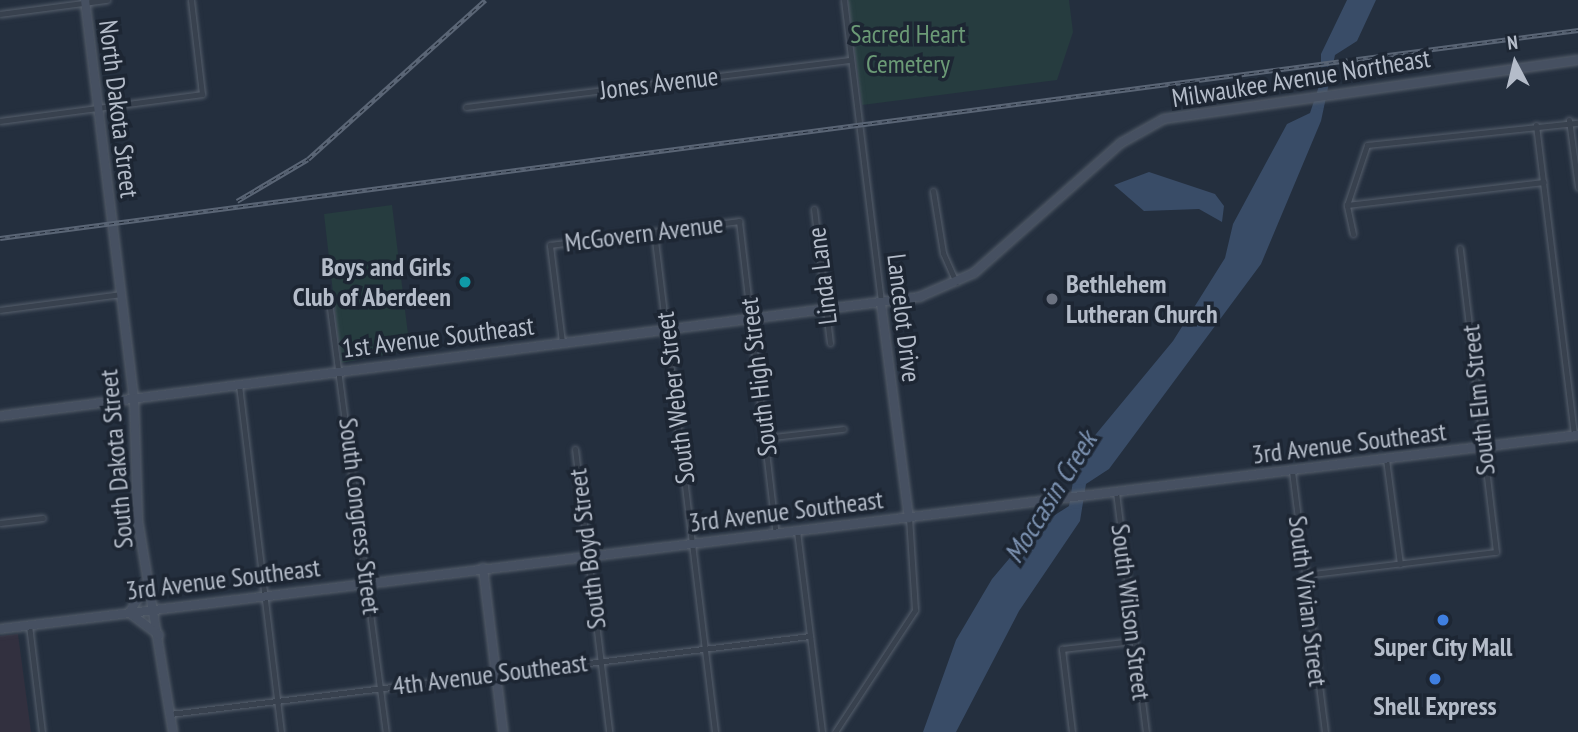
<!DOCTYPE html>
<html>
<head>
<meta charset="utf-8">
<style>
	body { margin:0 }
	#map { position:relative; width:1578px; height:732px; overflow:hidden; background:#242f3e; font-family:"PT Sans Narrow",sans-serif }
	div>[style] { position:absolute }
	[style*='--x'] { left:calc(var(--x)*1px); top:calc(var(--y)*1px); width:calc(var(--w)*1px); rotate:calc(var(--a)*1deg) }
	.medical>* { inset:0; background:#32303f }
	.green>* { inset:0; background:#263c3f }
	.water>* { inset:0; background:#394c67 }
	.roads { filter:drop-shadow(0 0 2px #565f6c) drop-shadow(0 0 2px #565f6c) }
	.street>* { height:5px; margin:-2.5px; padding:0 2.5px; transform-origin:2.5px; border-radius:2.5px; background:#38414e }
	.secondary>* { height:8px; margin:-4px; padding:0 4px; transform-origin:4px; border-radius:4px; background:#465061 }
	.rail>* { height:4.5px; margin-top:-2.25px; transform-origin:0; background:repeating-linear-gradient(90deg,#1d2633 0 5px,#5a6575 0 10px); box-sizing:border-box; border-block:2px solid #5a6575 }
	.dots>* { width:19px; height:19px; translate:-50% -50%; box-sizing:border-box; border:4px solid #1d2633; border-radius:50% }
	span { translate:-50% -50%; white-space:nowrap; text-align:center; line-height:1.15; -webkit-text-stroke:7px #1d2633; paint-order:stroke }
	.park-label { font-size:26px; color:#6b9a76 }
	.street-label { font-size:26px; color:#b4bcc9 }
	.poi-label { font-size:26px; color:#b4bcc9; font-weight:700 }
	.right { translate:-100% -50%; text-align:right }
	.left { translate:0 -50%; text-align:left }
	.water-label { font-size:28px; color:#7c92b1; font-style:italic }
	.north { position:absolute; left:1480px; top:28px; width:70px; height:70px; -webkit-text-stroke:5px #1d2633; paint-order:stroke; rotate:353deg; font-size:19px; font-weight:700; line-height:28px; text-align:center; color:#b4bcc9 }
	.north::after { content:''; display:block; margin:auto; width:24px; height:32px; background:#b4bcc9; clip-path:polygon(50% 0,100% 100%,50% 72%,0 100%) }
</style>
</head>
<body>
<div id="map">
	<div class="medical">
		<i style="clip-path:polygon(18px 634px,31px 732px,0 732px,0 636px)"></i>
	</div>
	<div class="green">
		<i style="clip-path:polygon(848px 0,1069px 0,1073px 32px,1057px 80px,862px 105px)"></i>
		<i style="clip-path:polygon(392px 205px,410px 350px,341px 363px,324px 214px)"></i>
	</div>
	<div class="water">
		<i style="clip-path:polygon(1347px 0,1376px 0,1357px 41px,1335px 55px,1321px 121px,1261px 264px,1109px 469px,1086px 484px,1080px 521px,1019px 611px,956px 732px,923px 732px,956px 640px,992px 579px,1036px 527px,1069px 506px,1077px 457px,1173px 341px,1225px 258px,1233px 224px,1287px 124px,1310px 113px,1321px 80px,1321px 54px)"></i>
		<i style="clip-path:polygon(1149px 172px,1215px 194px,1224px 206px,1222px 222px,1199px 209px,1144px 211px,1114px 185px)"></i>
	</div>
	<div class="roads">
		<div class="street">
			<i style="--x:844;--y:0;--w:305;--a:83"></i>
			<i style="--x:0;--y:14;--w:108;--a:-7.5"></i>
			<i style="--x:466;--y:107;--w:388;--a:-7"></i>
			<i style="--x:1569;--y:120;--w:68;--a:82.3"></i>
			<i style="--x:0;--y:121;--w:204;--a:-7.6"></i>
			<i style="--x:202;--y:94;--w:95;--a:-96.7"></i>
			<i style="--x:1536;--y:125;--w:313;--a:83"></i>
			<i style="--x:933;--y:191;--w:63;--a:80.8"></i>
			<i style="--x:943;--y:253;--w:32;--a:66"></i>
			<i style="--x:1347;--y:205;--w:198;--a:-6.7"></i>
			<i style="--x:814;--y:209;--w:135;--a:83.2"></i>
			<i style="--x:654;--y:232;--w:504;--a:83.04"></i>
			<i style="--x:1353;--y:234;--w:30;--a:-102"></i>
			<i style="--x:1347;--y:205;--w:63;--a:-71.6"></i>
			<i style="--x:1367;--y:145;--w:212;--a:-6"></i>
			<i style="--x:329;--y:301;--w:435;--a:82.5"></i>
			<i style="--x:0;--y:310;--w:122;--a:-7.5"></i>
			<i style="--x:562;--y:342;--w:98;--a:-97.1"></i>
			<i style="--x:550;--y:245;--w:191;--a:-7.2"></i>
			<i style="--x:739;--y:221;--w:315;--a:83.3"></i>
			<i style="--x:239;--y:385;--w:350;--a:83.1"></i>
			<i style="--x:765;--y:438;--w:79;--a:-6.6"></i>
			<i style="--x:575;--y:449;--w:285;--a:83.1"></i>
			<i style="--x:1386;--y:459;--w:106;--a:82.4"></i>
			<i style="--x:1292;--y:471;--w:263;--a:82.8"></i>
			<i style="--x:1116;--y:492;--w:242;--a:82.9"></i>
			<i style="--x:0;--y:523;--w:43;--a:-6.6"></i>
			<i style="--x:797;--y:531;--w:203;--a:82.9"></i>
			<i style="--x:1305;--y:575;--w:192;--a:-6.9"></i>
			<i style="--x:1496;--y:552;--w:306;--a:-96.8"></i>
			<i style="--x:29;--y:625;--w:108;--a:83.1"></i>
			<i style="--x:170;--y:714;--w:645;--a:-6.95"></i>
			<i style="--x:835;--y:732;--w:146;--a:-56.7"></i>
			<i style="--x:915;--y:610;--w:92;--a:-93.7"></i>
			<i style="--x:1072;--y:732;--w:84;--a:-96.9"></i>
			<i style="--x:1062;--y:649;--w:72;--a:-6.3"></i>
		</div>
		<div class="secondary">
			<i style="--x:85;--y:0;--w:401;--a:83"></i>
			<i style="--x:134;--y:398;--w:123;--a:88.1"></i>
			<i style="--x:138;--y:521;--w:214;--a:80.6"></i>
			<i style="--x:881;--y:303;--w:217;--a:82.6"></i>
			<i style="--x:0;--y:416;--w:927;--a:-7.38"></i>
			<i style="--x:919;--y:297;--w:60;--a:-23.6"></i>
			<i style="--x:974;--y:273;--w:196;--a:-41.5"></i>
			<i style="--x:1121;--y:143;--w:49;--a:-29.2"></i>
			<i style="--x:1164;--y:119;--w:418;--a:-8.1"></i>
			<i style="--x:483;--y:568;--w:165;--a:83"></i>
			<i style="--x:131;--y:610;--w:34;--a:-58"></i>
			<i style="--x:131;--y:614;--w:35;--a:37"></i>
			<i style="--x:0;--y:629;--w:1590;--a:-7.01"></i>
		</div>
	</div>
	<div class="rail">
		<i style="--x:237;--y:201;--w:82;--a:-30.6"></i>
		<i style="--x:308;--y:159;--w:238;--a:-41.9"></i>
		<i style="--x:0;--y:238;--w:1592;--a:-7.51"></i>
	</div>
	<div class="dots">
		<i style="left:465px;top:282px;background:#0f9aa8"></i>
		<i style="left:1052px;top:299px;background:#6b7280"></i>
		<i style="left:1443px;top:620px;background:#3f7fe0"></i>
		<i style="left:1435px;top:679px;background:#3f7fe0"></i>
	</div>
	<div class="park-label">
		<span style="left:908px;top:49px">Sacred Heart<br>Cemetery</span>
	</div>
	<div class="street-label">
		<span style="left:1301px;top:78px;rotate:-9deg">Milwaukee Avenue Northeast</span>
		<span style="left:659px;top:83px;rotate:-7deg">Jones Avenue</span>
		<span style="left:119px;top:109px;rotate:83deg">North Dakota Street</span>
		<span style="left:644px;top:233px;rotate:-7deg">McGovern Avenue</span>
		<span style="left:822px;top:276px;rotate:-97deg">Linda Lane</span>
		<span style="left:904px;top:318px;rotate:83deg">Lancelot Drive</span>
		<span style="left:438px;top:337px;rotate:-7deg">1st Avenue Southeast</span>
		<span style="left:758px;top:377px;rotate:-97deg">South High Street</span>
		<span style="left:675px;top:398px;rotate:-97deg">South Weber Street</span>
		<span style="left:1478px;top:400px;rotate:-96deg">South Elm Street</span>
		<span style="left:1349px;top:443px;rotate:-7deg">3rd Avenue Southeast</span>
		<span style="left:116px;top:459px;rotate:-95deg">South Dakota Street</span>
		<span style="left:786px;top:511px;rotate:-7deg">3rd Avenue Southeast</span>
		<span style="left:360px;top:516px;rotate:83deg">South Congress Street</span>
		<span style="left:587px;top:549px;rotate:-97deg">South Boyd Street</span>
		<span style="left:223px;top:579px;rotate:-7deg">3rd Avenue Southeast</span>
		<span style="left:1308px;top:601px;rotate:83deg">South Vivian Street</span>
		<span style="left:1131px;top:612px;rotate:83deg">South Wilson Street</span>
		<span style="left:490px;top:674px;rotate:-7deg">4th Avenue Southeast</span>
	</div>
	<div class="poi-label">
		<span class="right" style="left:451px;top:282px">Boys and Girls<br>Club of Aberdeen</span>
		<span class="left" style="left:1066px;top:299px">Bethlehem<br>Lutheran Church</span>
		<span style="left:1443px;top:647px">Super City Mall</span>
		<span style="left:1435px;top:706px">Shell Express</span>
	</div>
	<div class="water-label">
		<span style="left:1050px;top:497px;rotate:-58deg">Moccasin Creek</span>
	</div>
	<div class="north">N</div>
</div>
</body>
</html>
